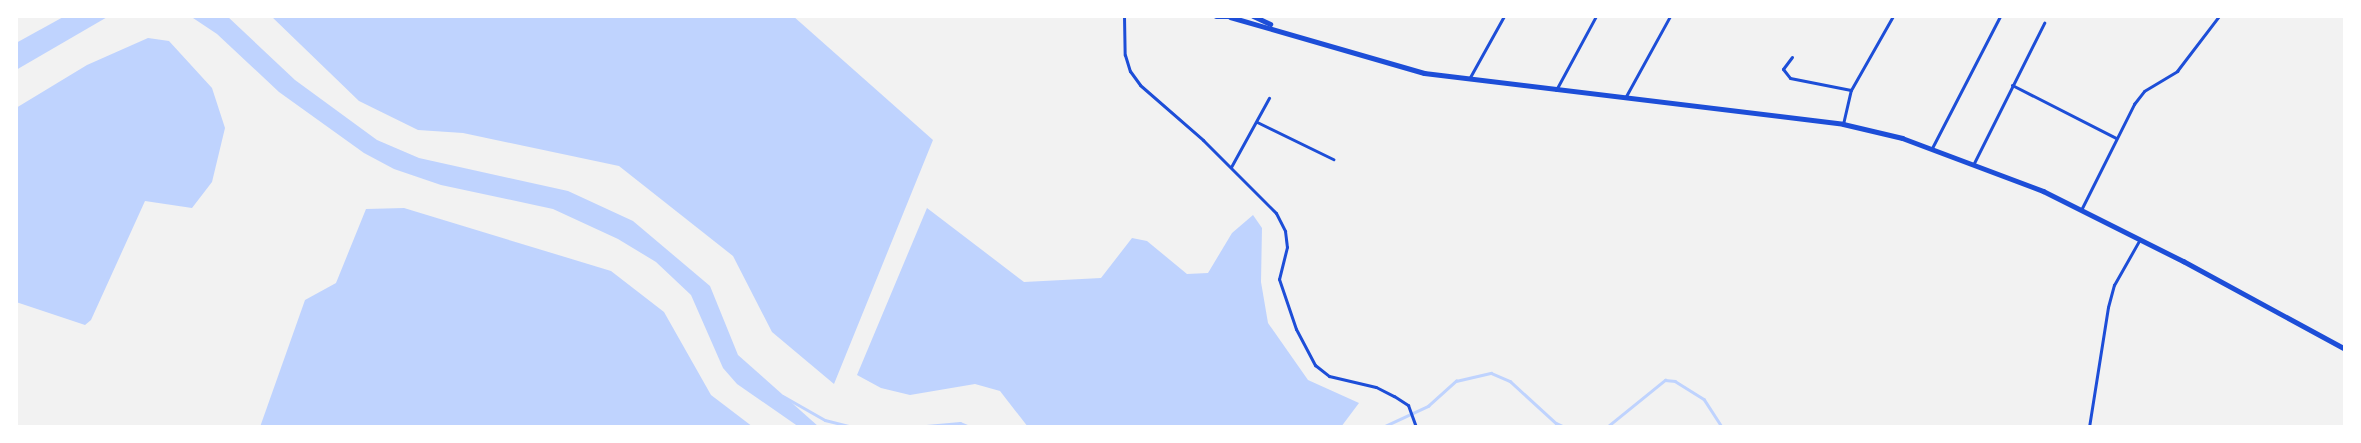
<!DOCTYPE html>
<html>
<head>
<meta charset="utf-8">
<style>
	body { margin:0 }
	#map { position:relative; width:2361px; height:443px; overflow:hidden; background:#f2f2f2; font-family:"Zilla Slab",serif }
	div>[style] { position:absolute }
	[style*='--x'] { left:calc(var(--x)*1px); top:calc(var(--y)*1px); width:calc(var(--w)*1px); rotate:calc(var(--a)*1deg) }
	.water>* { inset:0; background:#bfd3fe }
	.stream>* { height:2.5px; margin:-1.25px; padding:0 1.25px; transform-origin:1.25px; border-radius:1.25px; background:#bfd3fe }
	.minor>* { height:3px; margin:-1.5px; padding:0 1.5px; transform-origin:1.5px; border-radius:1.5px; background:#1d4ed8 }
	.primary>* { height:5px; margin:-2.5px; padding:0 2.5px; transform-origin:2.5px; border-radius:2.5px; background:#1d4ed8 }
	span { translate:-50% -50%; white-space:nowrap; text-align:center; line-height:1.15; -webkit-text-stroke:5px #fff; paint-order:stroke }
	.frame { position:absolute; inset:0; border:18px solid #fff; pointer-events:none }
</style>
</head>
<body>
<div id="map">
	<div class="water">
		<i style="clip-path:polygon(65px 16px,109px 16px,16px 70px,16px 43px)"></i>
		<i style="clip-path:polygon(190px 16px,227px 16px,295px 80px,377px 140px,419px 158px,568px 191px,633px 221px,710px 286px,738px 355px,819px 427px,799px 427px,737px 384px,723px 368px,691px 295px,656px 262px,618px 239px,553px 209px,441px 185px,394px 169px,364px 153px,279px 92px,217px 34px)"></i>
		<i style="clip-path:polygon(271px 16px,793px 16px,933px 140px,834px 384px,772px 332px,733px 256px,619px 166px,463px 133px,418px 130px,359px 101px)"></i>
		<i style="clip-path:polygon(148px 38px,169px 41px,212px 88px,225px 128px,212px 182px,192px 208px,145px 201px,91px 320px,85px 325px,16px 302px,16px 108px,87px 65px)"></i>
		<i style="clip-path:polygon(404px 208px,611px 271px,664px 312px,711px 395px,753px 427px,260px 427px,305px 300px,336px 283px,366px 209px)"></i>
		<i style="clip-path:polygon(927px 208px,1024px 282px,1101px 278px,1132px 238px,1147px 241px,1187px 274px,1208px 273px,1232px 233px,1253px 215px,1262px 228px,1261px 282px,1268px 323px,1308px 380px,1359px 403px,1341px 427px,1028px 427px,1000px 391px,975px 384px,910px 395px,881px 388px,857px 375px)"></i>
	</div>
	<div class="stream">
		<i style="--x:783;--y:396;--w:48;--a:29.7"></i>
		<i style="--x:825;--y:420;--w:30;--a:14"></i>
		<i style="--x:915;--y:427;--w:45;--a:-5.1"></i>
		<i style="--x:960;--y:423;--w:11;--a:22"></i>
		<i style="--x:1383;--y:427;--w:50;--a:-25"></i>
		<i style="--x:1428;--y:406;--w:38;--a:-42"></i>
		<i style="--x:1456;--y:381;--w:36;--a:-13"></i>
		<i style="--x:1491;--y:373;--w:21;--a:23"></i>
		<i style="--x:1510;--y:381;--w:62;--a:42.4"></i>
		<i style="--x:1556;--y:423;--w:10;--a:24"></i>
		<i style="--x:1607;--y:427;--w:75;--a:-39"></i>
		<i style="--x:1665;--y:380;--w:10;--a:6"></i>
		<i style="--x:1675;--y:381;--w:34;--a:32"></i>
		<i style="--x:1704;--y:399;--w:33;--a:57"></i>
	</div>
	<div class="minor">
		<i style="--x:1124;--y:16;--w:39;--a:89"></i>
		<i style="--x:1125;--y:55;--w:17;--a:73"></i>
		<i style="--x:1130;--y:71;--w:17;--a:54"></i>
		<i style="--x:1140;--y:85;--w:84;--a:41.1"></i>
		<i style="--x:1203;--y:140;--w:103;--a:45"></i>
		<i style="--x:1276;--y:213;--w:20;--a:63"></i>
		<i style="--x:1285;--y:231;--w:16;--a:83"></i>
		<i style="--x:1287;--y:247;--w:33;--a:104"></i>
		<i style="--x:1279;--y:279;--w:53;--a:71.2"></i>
		<i style="--x:1296;--y:329;--w:41;--a:62.2"></i>
		<i style="--x:1315;--y:365;--w:18;--a:38"></i>
		<i style="--x:1329;--y:376;--w:48;--a:13.2"></i>
		<i style="--x:1376;--y:387;--w:20;--a:27"></i>
		<i style="--x:1394;--y:396;--w:17;--a:33"></i>
		<i style="--x:1408;--y:405;--w:23;--a:70"></i>
		<i style="--x:1792;--y:57;--w:15;--a:127"></i>
		<i style="--x:1783;--y:69;--w:11;--a:52"></i>
		<i style="--x:1790;--y:78;--w:62;--a:11.1"></i>
		<i style="--x:1469;--y:79;--w:72;--a:-60.9"></i>
		<i style="--x:2012;--y:85;--w:117;--a:27"></i>
		<i style="--x:1556;--y:90;--w:84;--a:-61.6"></i>
		<i style="--x:1625;--y:98;--w:94;--a:-61.2"></i>
		<i style="--x:1257;--y:122;--w:85;--a:26"></i>
		<i style="--x:1843;--y:124;--w:35;--a:-77"></i>
		<i style="--x:1851;--y:90;--w:85;--a:-60.4"></i>
		<i style="--x:1932;--y:148;--w:148;--a:-62.7"></i>
		<i style="--x:1974;--y:163;--w:157;--a:-63.4"></i>
		<i style="--x:1231;--y:167;--w:79;--a:-61.2"></i>
		<i style="--x:2081;--y:210;--w:119;--a:-63.4"></i>
		<i style="--x:2134;--y:104;--w:16;--a:-52"></i>
		<i style="--x:2144;--y:91;--w:39;--a:-31"></i>
		<i style="--x:2177;--y:71;--w:69;--a:-52.6"></i>
		<i style="--x:2089;--y:427;--w:121;--a:-81"></i>
		<i style="--x:2108;--y:307;--w:23;--a:-75"></i>
		<i style="--x:2114;--y:285;--w:53;--a:-60.5"></i>
	</div>
	<div class="primary">
		<i style="--x:1216;--y:16;--w:15;--a:0"></i>
		<i style="--x:1253;--y:16;--w:19;--a:25"></i>
		<i style="--x:1230;--y:17;--w:202;--a:16.1"></i>
		<i style="--x:1424;--y:73;--w:422;--a:6.9"></i>
		<i style="--x:1843;--y:124;--w:61;--a:13.3"></i>
		<i style="--x:1902;--y:138;--w:151;--a:20.6"></i>
		<i style="--x:2043;--y:191;--w:157;--a:26.6"></i>
		<i style="--x:2183;--y:261;--w:184;--a:28.5"></i>
	</div>
	<div class="frame"></div>
</div>
</body>
</html>
